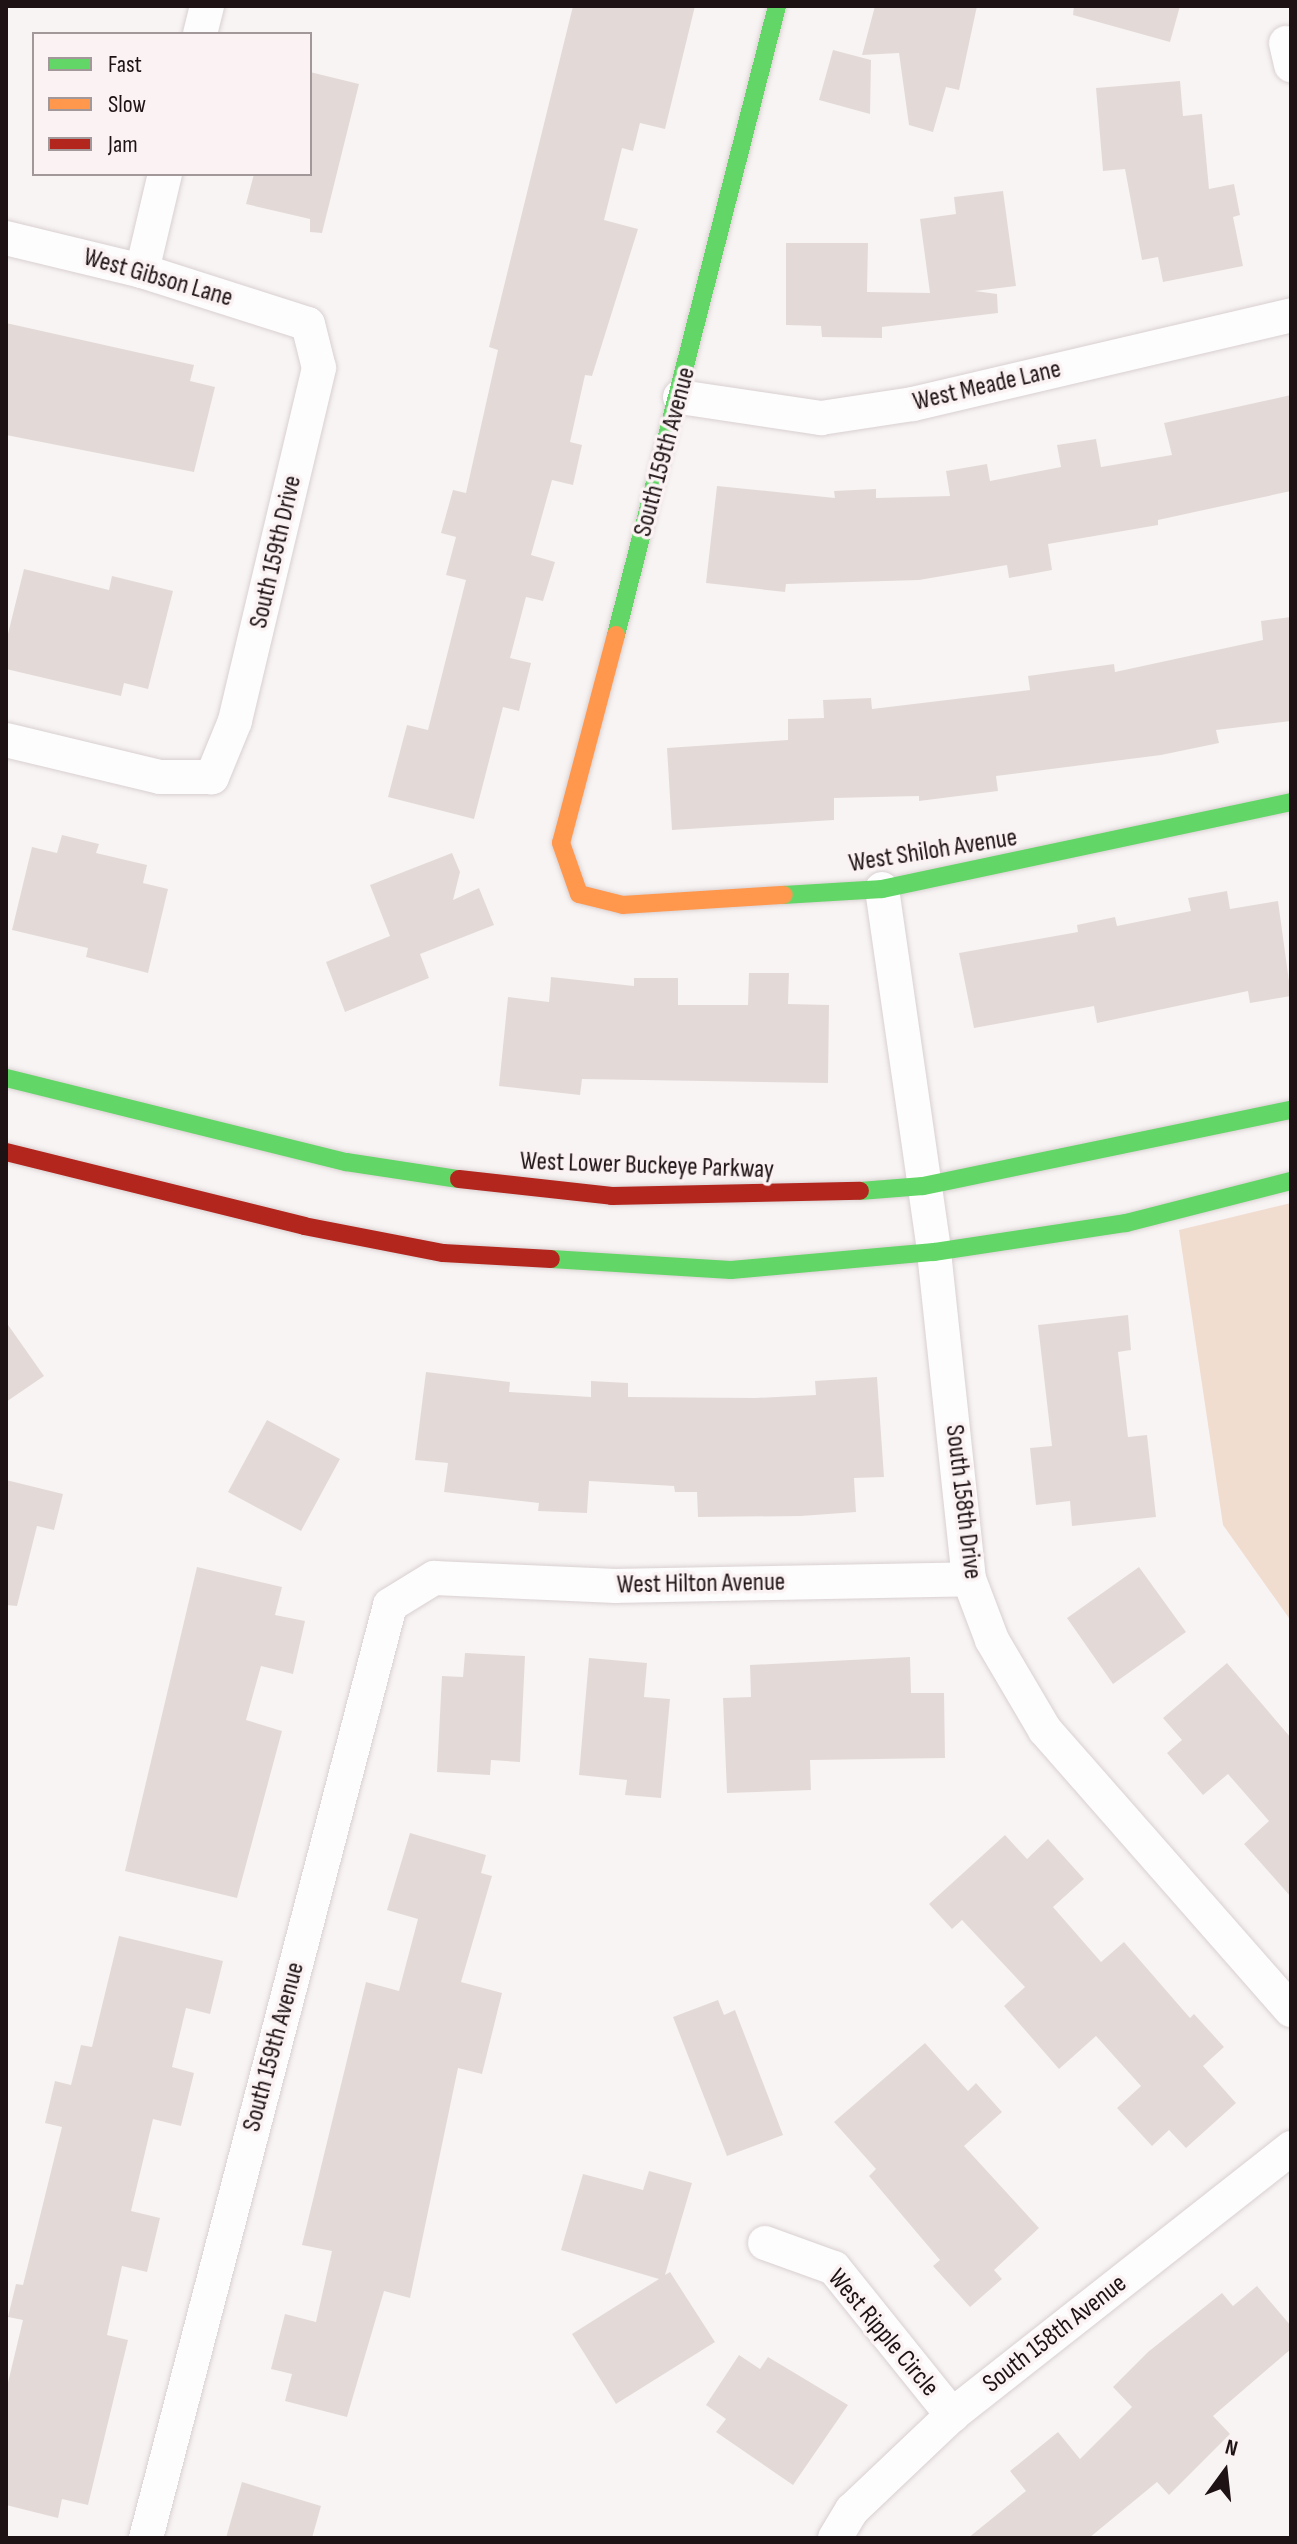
<!DOCTYPE html>
<html>
<head>
<meta charset="utf-8">
<style>
	body { margin:0 }
	#map { position:relative; width:1297px; height:2544px; overflow:hidden; background:#f8f4f4; font-family:"Sofia Sans Condensed",sans-serif }
	div>[style] { position:absolute }
	[style*='--x'] { left:calc(var(--x)*1px); top:calc(var(--y)*1px); width:calc(var(--w)*1px); rotate:calc(var(--a)*1deg) }
	.green>* { inset:0; background:#f1ddd0 }
	.building>* { inset:0; background:#e3dad8 }
	.roads { filter:drop-shadow(0 0 2px #d9d0d1) drop-shadow(0 0 2px #d9d0d1) }
	.street>* { height:34px; margin:-17px; padding:0 17px; transform-origin:17px; border-radius:17px; background:#fefdfd }
	.fast>* { height:18px; margin:-9px; padding:0 9px; transform-origin:9px; border-radius:9px; background:#63d668 }
	.slow>* { height:18px; margin:-9px; padding:0 9px; transform-origin:9px; border-radius:9px; background:#ff974d }
	.jam>* { height:18px; margin:-9px; padding:0 9px; transform-origin:9px; border-radius:9px; background:#b3261e }
	span { translate:-50% -50%; white-space:nowrap; text-align:center; line-height:1.15; -webkit-text-stroke:7px #faf2f3; paint-order:stroke }
	.street-label { font-size:26px; color:#1f1215 }
	.frame { position:absolute; inset:0; border:8px solid #1f1215; pointer-events:none }
	.legend { position:absolute; left:32px; top:32px; width:280px; height:144px; box-sizing:border-box; background:#faf2f3; border:2px solid #a2989a; margin:0; padding:10px 14px; list-style:none; font-size:24px; color:#1f1215 }
	.legend li { display:flex; align-items:center; gap:16px; height:40px }
	.legend b { width:40px; border:2px solid #a2989a }
	.north { position:absolute; left:1185px; top:2432px; width:80px; height:80px; -webkit-text-stroke:6px #faf2f3; paint-order:stroke; rotate:15deg; font-size:22px; font-weight:700; line-height:32px; text-align:center; color:#1f1215 }
	.north::after { content:''; display:block; margin:auto; width:28px; height:36px; background:#1f1215; clip-path:polygon(50% 0,100% 100%,50% 72%,0 100%) }
</style>
</head>
<body>
<div id="map">
	<div class="green">
		<i style="clip-path:polygon(1291px 1203px,1291px 1621px,1223px 1525px,1179px 1230px)"></i>
	</div>
	<div class="building">
		<i style="clip-path:polygon(573px 6px,695px 6px,665px 129px,640px 123px,633px 151px,622px 148px,604px 220px,638px 229px,592px 376px,585px 375px,570px 442px,582px 445px,573px 485px,552px 480px,531px 555px,555px 562px,543px 601px,526px 597px,510px 658px,531px 663px,519px 711px,503px 707px,474px 819px,388px 797px,407px 725px,428px 730px,466px 580px,446px 575px,456px 537px,441px 533px,453px 490px,466px 493px,498px 350px,489px 347px)"></i>
		<i style="clip-path:polygon(875px 6px,977px 6px,959px 90px,946px 87px,933px 132px,909px 125px,899px 53px,862px 55px)"></i>
		<i style="clip-path:polygon(1074px 6px,1180px 6px,1170px 42px,1073px 15px)"></i>
		<i style="clip-path:polygon(833px 50px,871px 60px,870px 114px,819px 100px)"></i>
		<i style="clip-path:polygon(310px 72px,359px 84px,322px 233px,310px 232px,310px 219px,246px 204px,254px 174px,310px 174px)"></i>
		<i style="clip-path:polygon(1180px 81px,1183px 116px,1202px 114px,1209px 189px,1234px 184px,1240px 215px,1233px 217px,1243px 266px,1163px 282px,1158px 257px,1142px 260px,1125px 169px,1103px 171px,1096px 88px)"></i>
		<i style="clip-path:polygon(1003px 191px,1016px 286px,975px 291px,997px 294px,998px 313px,882px 327px,882px 338px,822px 337px,821px 326px,786px 325px,786px 243px,868px 243px,867px 292px,930px 293px,920px 219px,956px 214px,954px 197px)"></i>
		<i style="clip-path:polygon(6px 323px,194px 365px,190px 381px,215px 387px,194px 472px,6px 435px)"></i>
		<i style="clip-path:polygon(1291px 395px,1291px 491px,1158px 520px,1158px 525px,1048px 544px,1052px 570px,1009px 578px,1007px 565px,919px 580px,786px 584px,785px 592px,706px 583px,717px 486px,835px 498px,834px 491px,876px 489px,876px 498px,950px 496px,946px 471px,987px 464px,990px 481px,1061px 467px,1057px 445px,1096px 439px,1101px 467px,1172px 455px,1164px 423px)"></i>
		<i style="clip-path:polygon(24px 569px,109px 590px,112px 576px,173px 591px,148px 689px,124px 683px,121px 696px,6px 669px,6px 642px)"></i>
		<i style="clip-path:polygon(1291px 617px,1291px 721px,1216px 730px,1219px 743px,1161px 755px,996px 776px,998px 791px,919px 801px,919px 796px,834px 798px,834px 820px,672px 830px,667px 748px,788px 740px,788px 719px,824px 718px,823px 700px,871px 698px,872px 709px,1030px 690px,1028px 676px,1114px 664px,1115px 672px,1263px 640px,1261px 621px)"></i>
		<i style="clip-path:polygon(62px 835px,99px 844px,96px 853px,147px 865px,143px 883px,168px 889px,148px 973px,86px 957px,88px 948px,12px 930px,32px 847px,57px 853px)"></i>
		<i style="clip-path:polygon(452px 853px,460px 872px,453px 900px,479px 888px,494px 925px,420px 954px,429px 978px,345px 1012px,326px 962px,390px 936px,370px 885px)"></i>
		<i style="clip-path:polygon(1227px 891px,1230px 909px,1278px 901px,1291px 996px,1250px 1003px,1248px 991px,1097px 1023px,1094px 1006px,974px 1028px,959px 953px,1078px 932px,1077px 925px,1115px 917px,1117px 926px,1191px 911px,1188px 898px)"></i>
		<i style="clip-path:polygon(749px 973px,789px 973px,788px 1004px,829px 1005px,828px 1083px,582px 1079px,580px 1095px,499px 1086px,508px 997px,549px 1002px,551px 977px,634px 986px,634px 978px,678px 978px,678px 1005px,748px 1005px)"></i>
		<i style="clip-path:polygon(1128px 1315px,1131px 1350px,1118px 1352px,1128px 1437px,1147px 1435px,1156px 1517px,1072px 1526px,1070px 1501px,1036px 1505px,1030px 1448px,1052px 1446px,1038px 1325px)"></i>
		<i style="clip-path:polygon(6px 1322px,44px 1376px,6px 1402px)"></i>
		<i style="clip-path:polygon(426px 1372px,510px 1382px,509px 1392px,591px 1397px,591px 1381px,628px 1383px,628px 1397px,755px 1398px,816px 1395px,815px 1381px,877px 1377px,884px 1477px,854px 1478px,856px 1512px,801px 1516px,698px 1517px,697px 1492px,675px 1492px,674px 1486px,589px 1481px,587px 1513px,538px 1511px,539px 1503px,444px 1492px,448px 1463px,415px 1460px)"></i>
		<i style="clip-path:polygon(267px 1420px,340px 1459px,301px 1531px,228px 1492px)"></i>
		<i style="clip-path:polygon(6px 1480px,63px 1494px,54px 1530px,37px 1526px,17px 1606px,6px 1605px)"></i>
		<i style="clip-path:polygon(197px 1567px,282px 1587px,275px 1615px,305px 1621px,293px 1674px,261px 1666px,246px 1720px,282px 1731px,237px 1898px,125px 1871px)"></i>
		<i style="clip-path:polygon(1139px 1567px,1186px 1632px,1113px 1684px,1067px 1618px)"></i>
		<i style="clip-path:polygon(465px 1653px,525px 1656px,520px 1762px,491px 1760px,490px 1775px,437px 1772px,442px 1676px,463px 1677px)"></i>
		<i style="clip-path:polygon(910px 1657px,911px 1693px,944px 1693px,945px 1758px,810px 1760px,811px 1790px,727px 1793px,723px 1698px,751px 1697px,750px 1665px)"></i>
		<i style="clip-path:polygon(589px 1658px,647px 1663px,644px 1697px,670px 1699px,661px 1798px,625px 1795px,627px 1780px,579px 1775px)"></i>
		<i style="clip-path:polygon(1227px 1663px,1291px 1738px,1291px 1897px,1244px 1844px,1269px 1821px,1228px 1774px,1203px 1795px,1167px 1753px,1182px 1740px,1163px 1718px)"></i>
		<i style="clip-path:polygon(410px 1833px,486px 1855px,481px 1873px,492px 1876px,461px 1982px,502px 1993px,482px 2074px,458px 2068px,410px 2298px,384px 2291px,347px 2417px,285px 2401px,292px 2374px,271px 2369px,285px 2314px,316px 2322px,332px 2251px,302px 2245px,366px 1982px,399px 1991px,418px 1919px,387px 1910px)"></i>
		<i style="clip-path:polygon(1005px 1835px,1027px 1859px,1048px 1839px,1084px 1879px,1053px 1907px,1101px 1962px,1124px 1942px,1190px 2018px,1194px 2014px,1224px 2047px,1203px 2066px,1236px 2103px,1186px 2148px,1169px 2130px,1152px 2146px,1117px 2108px,1141px 2086px,1096px 2036px,1059px 2069px,1004px 2006px,1025px 1987px,962px 1920px,952px 1929px,929px 1904px)"></i>
		<i style="clip-path:polygon(119px 1936px,223px 1961px,210px 2014px,186px 2008px,172px 2067px,194px 2073px,181px 2126px,153px 2119px,131px 2211px,160px 2218px,147px 2272px,122px 2266px,107px 2335px,128px 2340px,88px 2505px,62px 2499px,58px 2518px,6px 2505px,6px 2391px,23px 2320px,8px 2317px,16px 2284px,23px 2285px,62px 2127px,45px 2123px,55px 2081px,71px 2085px,81px 2045px,92px 2047px)"></i>
		<i style="clip-path:polygon(718px 2000px,724px 2015px,735px 2010px,783px 2135px,727px 2156px,673px 2017px)"></i>
		<i style="clip-path:polygon(925px 2043px,968px 2091px,976px 2083px,1002px 2112px,964px 2146px,1039px 2228px,994px 2270px,1002px 2279px,970px 2307px,933px 2266px,940px 2260px,869px 2176px,876px 2169px,834px 2122px)"></i>
		<i style="clip-path:polygon(649px 2171px,692px 2183px,665px 2275px,670px 2272px,715px 2342px,616px 2404px,572px 2334px,659px 2279px,561px 2250px,583px 2174px,643px 2190px)"></i>
		<i style="clip-path:polygon(1257px 2286px,1291px 2326px,1291px 2349px,1213px 2416px,1230px 2434px,1169px 2495px,1157px 2482px,1089px 2538px,968px 2538px,1026px 2491px,1010px 2471px,1058px 2432px,1080px 2459px,1132px 2407px,1113px 2387px,1148px 2352px,1222px 2293px,1233px 2306px)"></i>
		<i style="clip-path:polygon(739px 2355px,760px 2369px,768px 2357px,848px 2405px,793px 2485px,716px 2432px,726px 2419px,706px 2405px)"></i>
		<i style="clip-path:polygon(242px 2482px,321px 2506px,312px 2538px,226px 2538px)"></i>
	</div>
	<div class="roads">
		<div class="street">
			<i style="--x:200;--y:34;--w:29;--a:-76"></i>
			<i style="--x:1286;--y:43;--w:23;--a:77"></i>
			<i style="--x:6;--y:238;--w:140;--a:13.6"></i>
			<i style="--x:142;--y:271;--w:174;--a:17.7"></i>
			<i style="--x:308;--y:324;--w:45;--a:76"></i>
			<i style="--x:319;--y:368;--w:363;--a:103.4"></i>
			<i style="--x:235;--y:721;--w:61;--a:112.3"></i>
			<i style="--x:212;--y:777;--w:52;--a:180"></i>
			<i style="--x:160;--y:777;--w:158;--a:-166.5"></i>
			<i style="--x:142;--y:271;--w:100;--a:-76.7"></i>
			<i style="--x:680;--y:397;--w:143;--a:8.5"></i>
			<i style="--x:821;--y:418;--w:93;--a:-8.7"></i>
			<i style="--x:913;--y:404;--w:388;--a:-13.2"></i>
			<i style="--x:882;--y:889;--w:367;--a:81.8"></i>
			<i style="--x:934;--y:1252;--w:329;--a:83.9"></i>
			<i style="--x:969;--y:1579;--w:65;--a:69.3"></i>
			<i style="--x:992;--y:1640;--w:104;--a:59.5"></i>
			<i style="--x:1045;--y:1730;--w:373;--a:48.7"></i>
			<i style="--x:765;--y:2243;--w:73;--a:19.9"></i>
			<i style="--x:834;--y:2268;--w:189;--a:51.2"></i>
			<i style="--x:146;--y:2538;--w:964;--a:-75.34"></i>
			<i style="--x:390;--y:1605;--w:52;--a:-31.5"></i>
			<i style="--x:434;--y:1578;--w:182;--a:2.5"></i>
			<i style="--x:616;--y:1586;--w:353;--a:-1.1"></i>
			<i style="--x:835;--y:2538;--w:33;--a:-59"></i>
			<i style="--x:852;--y:2510;--w:138;--a:-43.5"></i>
			<i style="--x:952;--y:2415;--w:432;--a:-38.2"></i>
		</div>
		<div class="fast">
			<i style="--x:616;--y:635;--w:649;--a:-75.64"></i>
			<i style="--x:784;--y:895;--w:98;--a:-3.5"></i>
			<i style="--x:882;--y:889;--w:418;--a:-12"></i>
			<i style="--x:6;--y:1078;--w:350;--a:13.9"></i>
			<i style="--x:346;--y:1162;--w:114;--a:8.6"></i>
			<i style="--x:860;--y:1191;--w:63;--a:-4.5"></i>
			<i style="--x:923;--y:1186;--w:376;--a:-11.7"></i>
			<i style="--x:551;--y:1259;--w:180;--a:3.5"></i>
			<i style="--x:731;--y:1270;--w:204;--a:-5.1"></i>
			<i style="--x:934;--y:1252;--w:194;--a:-8.6"></i>
			<i style="--x:1126;--y:1223;--w:170;--a:-14.3"></i>
		</div>
		<div class="slow">
			<i style="--x:616;--y:635;--w:215;--a:104.8"></i>
			<i style="--x:561;--y:843;--w:54;--a:70.6"></i>
			<i style="--x:579;--y:894;--w:45;--a:14"></i>
			<i style="--x:623;--y:905;--w:161;--a:-3.6"></i>
		</div>
		<div class="jam">
			<i style="--x:6;--y:1152;--w:307;--a:13.9"></i>
			<i style="--x:304;--y:1226;--w:142;--a:11"></i>
			<i style="--x:443;--y:1253;--w:108;--a:3.2"></i>
			<i style="--x:459;--y:1179;--w:154;--a:6.3"></i>
			<i style="--x:612;--y:1196;--w:248;--a:-1.2"></i>
		</div>
	</div>
	<div class="street-label">
		<span style="left:158px;top:278px;rotate:16deg">West Gibson Lane</span>
		<span style="left:987px;top:386px;rotate:-13deg">West Meade Lane</span>
		<span style="left:665px;top:452px;rotate:-75deg">South 159th Avenue</span>
		<span style="left:276px;top:552px;rotate:-77deg">South 159th Drive</span>
		<span style="left:933px;top:851px;rotate:-9deg">West Shiloh Avenue</span>
		<span style="left:647px;top:1166px;rotate:2deg">West Lower Buckeye Parkway</span>
		<span style="left:963px;top:1502px;rotate:83deg">South 158th Drive</span>
		<span style="left:701px;top:1584px;rotate:-1deg">West Hilton Avenue</span>
		<span style="left:274px;top:2047px;rotate:-75deg">South 159th Avenue</span>
		<span style="left:883px;top:2333px;rotate:50deg">West Ripple Circle</span>
		<span style="left:1055px;top:2334px;rotate:-38deg">South 158th Avenue</span>
	</div>
	<div class="frame"></div>
	<ul class="legend">
	<li><b style="height:10px;background:#63d668"></b>Fast</li>
	<li><b style="height:10px;background:#ff974d"></b>Slow</li>
	<li><b style="height:10px;background:#b3261e"></b>Jam</li>
	</ul>
	<div class="north">N</div>
</div>
</body>
</html>
